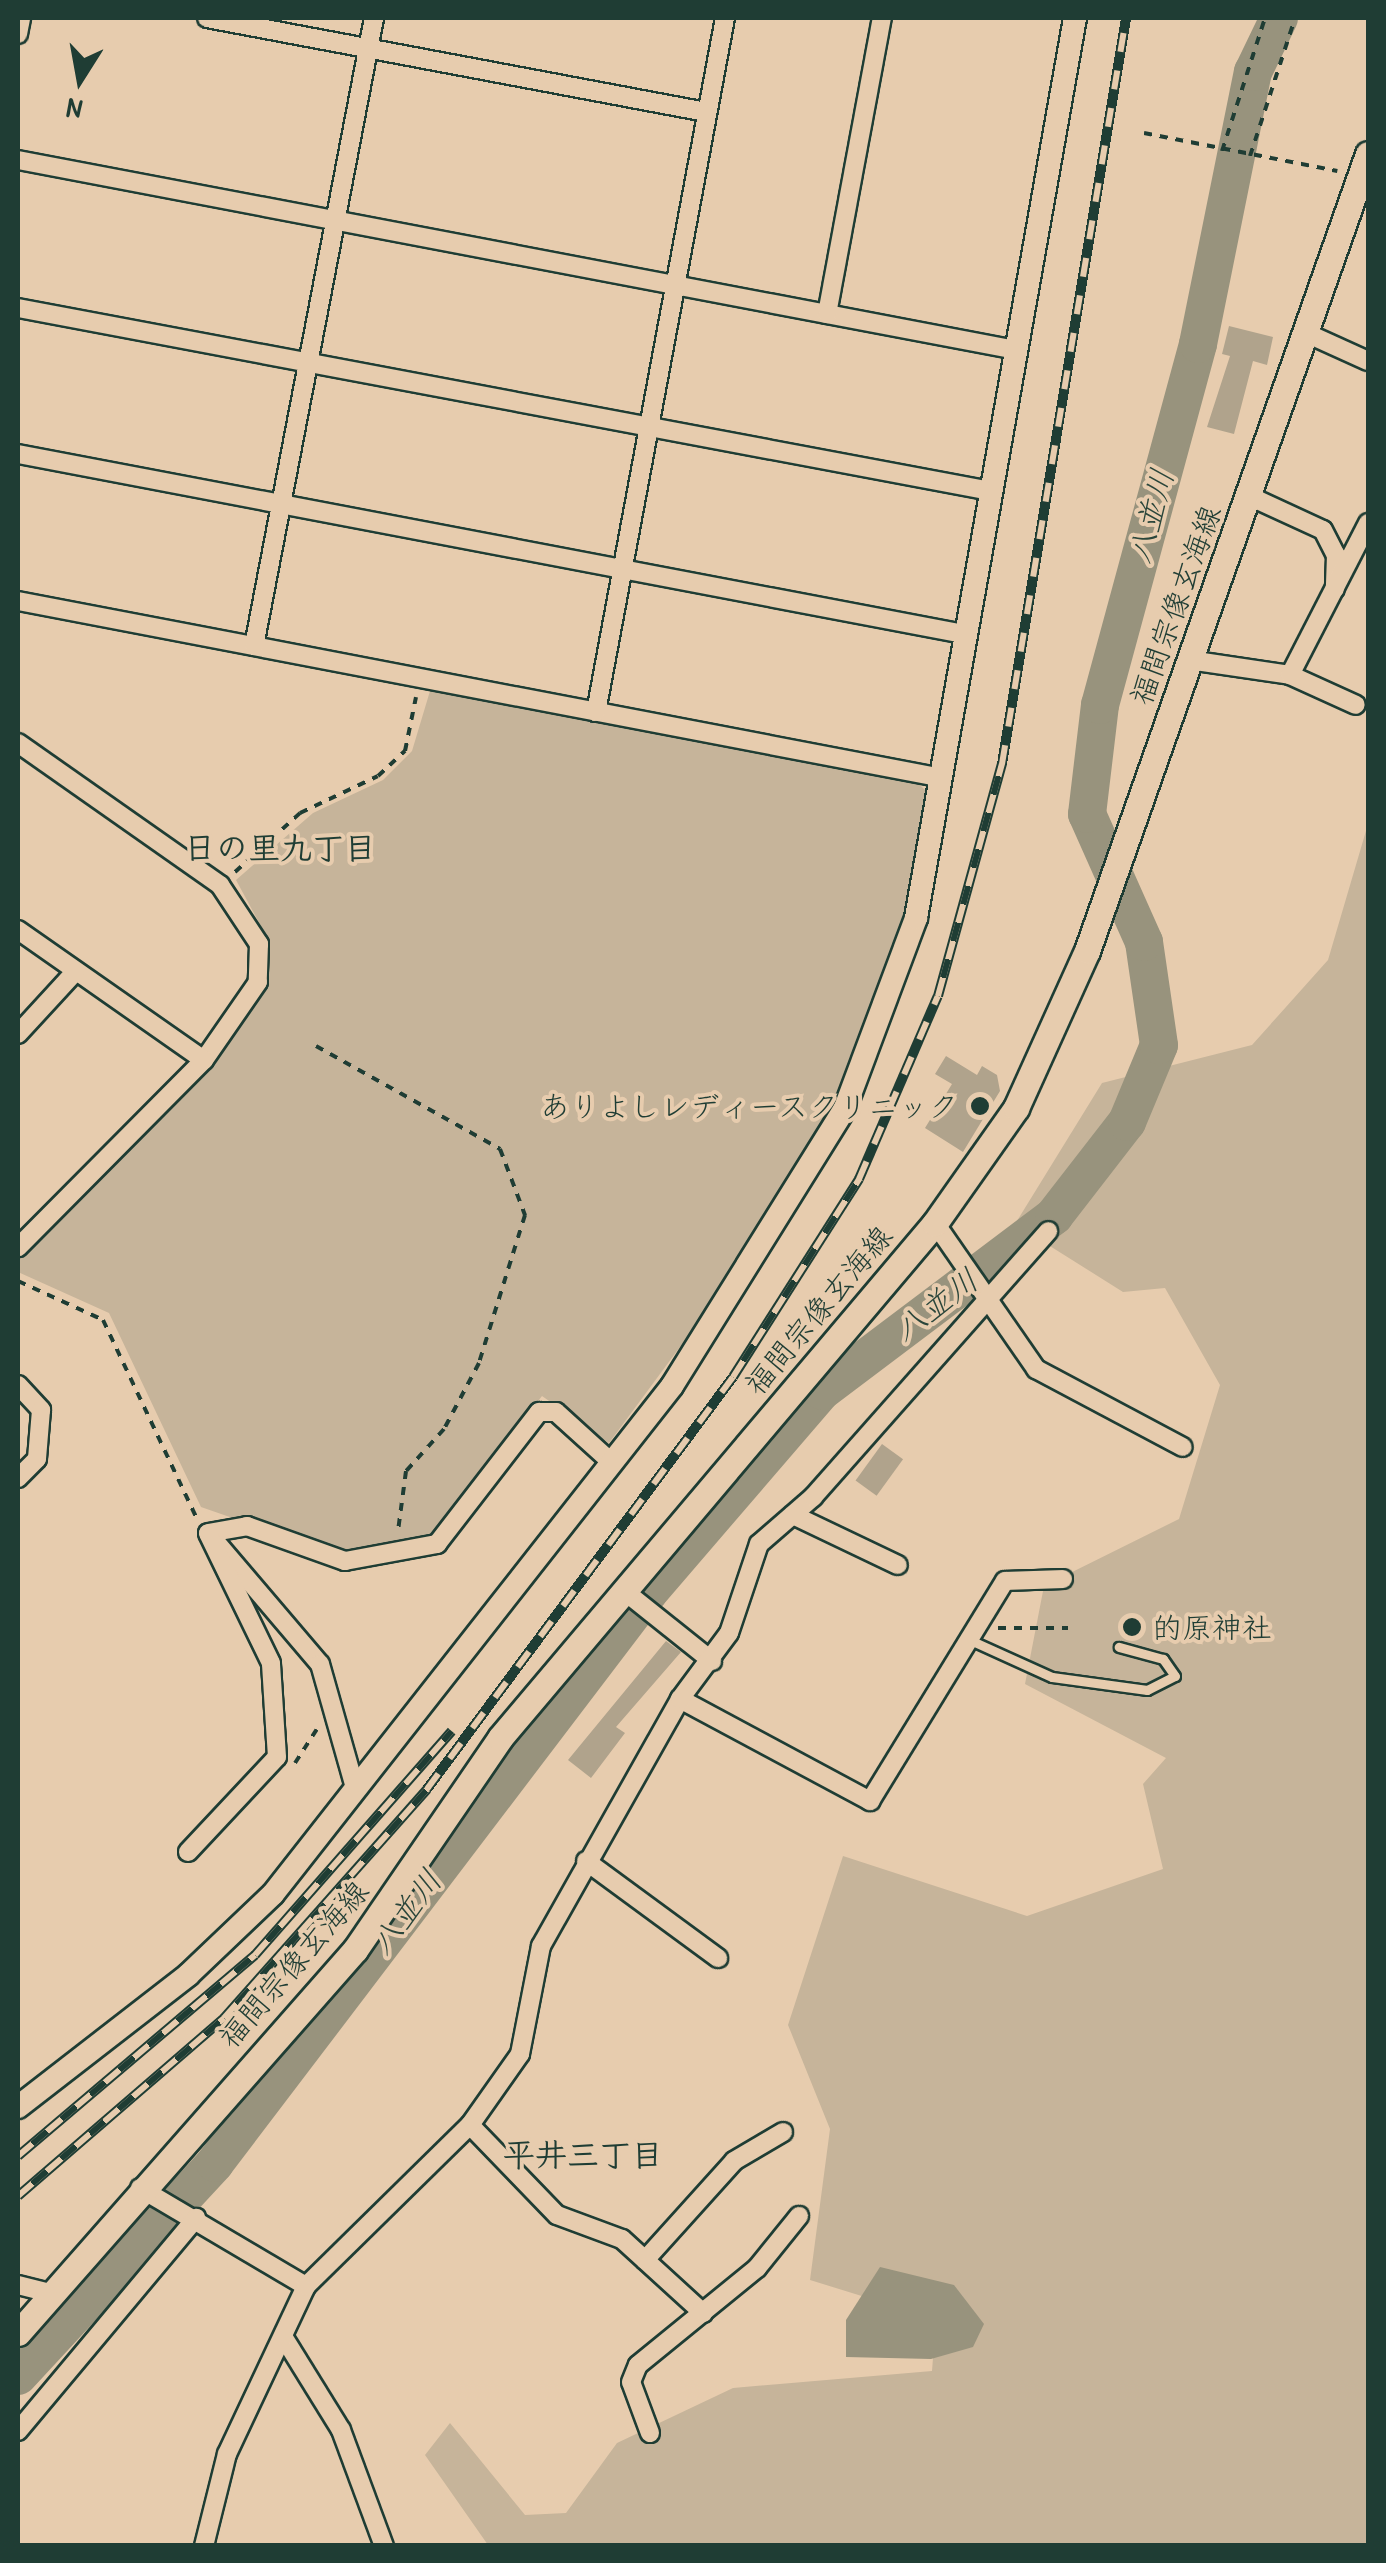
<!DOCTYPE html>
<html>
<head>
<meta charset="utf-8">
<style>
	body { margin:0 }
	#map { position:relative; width:1386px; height:2563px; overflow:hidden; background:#e7ccae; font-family:"Patrick Hand","Klee One",sans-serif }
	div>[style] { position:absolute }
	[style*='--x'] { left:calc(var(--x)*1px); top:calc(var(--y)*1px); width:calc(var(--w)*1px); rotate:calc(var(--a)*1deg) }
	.green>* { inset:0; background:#c6b49a }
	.water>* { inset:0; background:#98937d }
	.river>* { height:38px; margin:-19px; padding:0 19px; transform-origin:19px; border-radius:19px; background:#98937d }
	.building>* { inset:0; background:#b0a38c; transform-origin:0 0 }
	.path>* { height:4px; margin-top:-2px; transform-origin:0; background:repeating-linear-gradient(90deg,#1f3d34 0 8px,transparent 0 16px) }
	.roads { filter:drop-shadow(2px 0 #1f3d34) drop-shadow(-2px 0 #1f3d34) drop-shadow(0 2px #1f3d34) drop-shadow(0 -2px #1f3d34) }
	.lane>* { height:9px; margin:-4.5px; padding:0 4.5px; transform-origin:4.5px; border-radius:4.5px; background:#e7ccae }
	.street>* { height:18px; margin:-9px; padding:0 9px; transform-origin:9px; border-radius:9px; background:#e7ccae }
	.secondary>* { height:22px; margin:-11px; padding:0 11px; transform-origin:11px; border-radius:11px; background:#e7ccae }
	.primary>* { height:25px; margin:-12.5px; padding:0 12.5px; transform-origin:12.5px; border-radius:12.5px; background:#e7ccae }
	.rail>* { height:10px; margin-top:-5px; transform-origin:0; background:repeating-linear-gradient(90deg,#e7ccae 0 19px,#1f3d34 0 38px); box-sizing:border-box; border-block:2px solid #1f3d34 }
	.dots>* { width:28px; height:28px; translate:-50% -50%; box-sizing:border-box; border:5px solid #e7ccae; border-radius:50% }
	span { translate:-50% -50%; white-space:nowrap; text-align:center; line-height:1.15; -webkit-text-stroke:8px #e7ccae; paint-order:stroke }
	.street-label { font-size:30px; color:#1f3d34 }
	.poi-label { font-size:30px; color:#1f3d34 }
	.right { translate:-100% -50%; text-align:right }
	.left { translate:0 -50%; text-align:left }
	.water-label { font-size:32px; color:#2b463b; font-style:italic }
	.neighbourhood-label { font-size:32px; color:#1f3d34; font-weight:700 }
	.frame { position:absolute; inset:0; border:20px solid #1f3d34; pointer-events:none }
	.north { position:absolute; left:30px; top:30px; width:100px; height:100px; -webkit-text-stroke:8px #e7ccae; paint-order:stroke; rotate:191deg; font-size:28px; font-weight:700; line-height:40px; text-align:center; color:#1f3d34 }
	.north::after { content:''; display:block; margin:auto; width:35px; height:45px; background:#1f3d34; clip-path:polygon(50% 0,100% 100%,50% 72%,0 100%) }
</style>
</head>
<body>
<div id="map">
	<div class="green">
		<div style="clip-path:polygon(430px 691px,917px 782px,926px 791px,902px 933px,852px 1069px,736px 1271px,609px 1443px,542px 1396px,432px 1538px,342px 1556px,201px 1507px,109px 1313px,18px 1272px,18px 1260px,214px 1066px,264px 986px,268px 939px,236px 880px,313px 813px,383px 780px,412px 751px)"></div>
		<div style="clip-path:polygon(1368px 824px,1368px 2545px,488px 2545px,425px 2455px,450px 2423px,525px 2515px,566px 2513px,617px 2443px,733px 2388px,932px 2371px,936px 2319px,810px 2280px,830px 2129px,788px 2025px,843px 1856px,1027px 1916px,1163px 1869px,1143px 1784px,1166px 1758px,1025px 1684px,1044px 1586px,1179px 1519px,1220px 1385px,1165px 1288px,1123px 1292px,1015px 1224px,1102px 1083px,1252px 1045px,1328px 960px)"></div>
	</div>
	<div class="water">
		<div style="clip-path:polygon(880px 2267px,954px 2285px,984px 2324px,973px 2347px,931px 2359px,846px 2357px,846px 2320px)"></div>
	</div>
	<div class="river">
		<div style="--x:18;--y:2376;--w:290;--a:-47.2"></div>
		<div style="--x:215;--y:2163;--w:717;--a:-52.76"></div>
		<div style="--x:649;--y:1592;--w:265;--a:-49.3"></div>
		<div style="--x:822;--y:1391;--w:291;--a:-37"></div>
		<div style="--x:1054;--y:1216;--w:119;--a:-52.2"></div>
		<div style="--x:1127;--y:1122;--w:83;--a:-67.4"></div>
		<div style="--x:1159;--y:1045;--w:104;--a:-98.3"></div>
		<div style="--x:1144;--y:942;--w:140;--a:-114"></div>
		<div style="--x:1087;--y:814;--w:110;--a:-83.2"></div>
		<div style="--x:1100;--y:705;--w:374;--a:-74.8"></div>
		<div style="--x:1198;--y:344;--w:278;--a:-78.6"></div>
		<div style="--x:1253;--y:72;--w:60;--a:-64.3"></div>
	</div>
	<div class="building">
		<div style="clip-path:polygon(1229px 326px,1273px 337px,1267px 365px,1253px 361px,1234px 434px,1207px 427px,1230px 356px,1222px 354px)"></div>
		<div style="clip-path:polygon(946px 1056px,977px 1075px,982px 1066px,997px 1075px,1000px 1091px,963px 1152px,925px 1128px,952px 1084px,935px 1074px)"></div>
		<div style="left:882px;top:1444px;width:26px;height:45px;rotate:36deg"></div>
		<div style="clip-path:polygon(666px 1641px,681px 1652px,616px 1727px,625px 1733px,591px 1778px,568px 1760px)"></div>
	</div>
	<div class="path">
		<div style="--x:1144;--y:133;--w:197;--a:11.1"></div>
		<div style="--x:1222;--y:151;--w:140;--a:-72.1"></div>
		<div style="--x:1250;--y:156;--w:145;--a:-71.9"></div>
		<div style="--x:235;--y:872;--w:88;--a:-42.2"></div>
		<div style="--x:300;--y:813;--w:86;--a:-25.4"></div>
		<div style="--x:378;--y:776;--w:37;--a:-43"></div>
		<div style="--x:405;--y:751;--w:55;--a:-78.5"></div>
		<div style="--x:316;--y:1046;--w:211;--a:29.2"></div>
		<div style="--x:500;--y:1149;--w:71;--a:69.3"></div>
		<div style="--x:525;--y:1215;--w:155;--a:107.3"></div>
		<div style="--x:479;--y:1363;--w:75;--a:117.9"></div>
		<div style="--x:444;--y:1429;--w:57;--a:132.1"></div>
		<div style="--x:406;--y:1471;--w:61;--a:97.6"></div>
		<div style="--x:18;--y:1281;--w:94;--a:24.6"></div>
		<div style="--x:103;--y:1320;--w:218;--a:64.7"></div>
		<div style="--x:998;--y:1628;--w:70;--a:0"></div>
		<div style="--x:295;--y:1763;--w:40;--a:-57.1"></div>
	</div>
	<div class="roads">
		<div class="lane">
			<div style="--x:970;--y:1640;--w:90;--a:24.3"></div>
			<div style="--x:1052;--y:1677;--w:96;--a:7.8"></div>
			<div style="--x:1147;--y:1690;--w:31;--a:-27"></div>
			<div style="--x:1175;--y:1676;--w:21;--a:-125"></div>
			<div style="--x:1163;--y:1659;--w:46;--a:-164.7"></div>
		</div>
		<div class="street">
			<div style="--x:207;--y:18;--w:508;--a:10.67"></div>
			<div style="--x:18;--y:34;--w:16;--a:-79"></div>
			<div style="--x:18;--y:160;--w:1016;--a:10.78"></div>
			<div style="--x:18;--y:308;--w:989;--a:10.66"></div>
			<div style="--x:827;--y:314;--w:301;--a:-79.5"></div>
			<div style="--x:1306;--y:333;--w:68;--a:24.3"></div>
			<div style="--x:18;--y:454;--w:962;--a:10.78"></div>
			<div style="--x:1249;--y:496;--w:81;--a:24.7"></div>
			<div style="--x:1323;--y:530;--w:28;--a:63"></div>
			<div style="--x:1336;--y:555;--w:34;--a:92"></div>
			<div style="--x:18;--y:601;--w:936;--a:10.84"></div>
			<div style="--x:254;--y:646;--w:639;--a:-79.18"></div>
			<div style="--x:1189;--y:660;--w:102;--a:8.4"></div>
			<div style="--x:1290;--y:675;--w:72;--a:24.4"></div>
			<div style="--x:1290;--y:675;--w:171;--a:-62.8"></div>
			<div style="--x:596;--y:712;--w:706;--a:-79.47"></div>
			<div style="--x:18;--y:743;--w:247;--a:35.1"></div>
			<div style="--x:220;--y:885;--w:71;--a:56.5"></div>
			<div style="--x:259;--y:944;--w:38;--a:92"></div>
			<div style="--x:258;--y:982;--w:95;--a:124.7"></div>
			<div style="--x:204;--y:1060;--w:264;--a:134.8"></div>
			<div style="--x:18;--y:930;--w:227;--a:35"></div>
			<div style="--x:18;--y:1034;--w:84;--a:-47.4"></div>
			<div style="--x:935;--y:1223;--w:178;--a:55.3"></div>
			<div style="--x:1036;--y:1369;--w:166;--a:28"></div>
			<div style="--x:18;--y:1385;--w:34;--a:47"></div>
			<div style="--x:41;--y:1410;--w:49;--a:94.7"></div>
			<div style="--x:37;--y:1459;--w:27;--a:135"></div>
			<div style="--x:793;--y:1515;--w:116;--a:25.5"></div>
			<div style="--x:208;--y:1533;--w:40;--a:-10"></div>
			<div style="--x:247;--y:1526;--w:104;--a:19.7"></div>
			<div style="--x:345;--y:1561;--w:94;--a:-10.5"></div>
			<div style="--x:437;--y:1544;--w:167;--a:-52.3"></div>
			<div style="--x:539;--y:1412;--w:17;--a:0"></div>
			<div style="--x:556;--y:1412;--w:72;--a:42.2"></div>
			<div style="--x:216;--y:1542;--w:160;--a:49.6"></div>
			<div style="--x:320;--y:1664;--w:129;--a:74.2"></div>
			<div style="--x:623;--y:1590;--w:114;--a:38.6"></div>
			<div style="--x:680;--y:1699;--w:216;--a:28.2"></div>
			<div style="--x:870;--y:1801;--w:258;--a:-58.5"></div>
			<div style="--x:1005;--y:1581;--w:58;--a:-2"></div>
			<div style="--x:188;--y:1852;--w:130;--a:-46.9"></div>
			<div style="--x:277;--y:1757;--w:94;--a:-93.7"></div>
			<div style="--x:271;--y:1663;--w:144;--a:-115.9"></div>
			<div style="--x:586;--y:1861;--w:164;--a:36.3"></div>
			<div style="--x:470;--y:2125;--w:125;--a:46"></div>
			<div style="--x:557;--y:2215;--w:69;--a:20.3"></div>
			<div style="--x:622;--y:2239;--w:110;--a:42.4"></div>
			<div style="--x:140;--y:2188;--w:193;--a:30.6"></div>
			<div style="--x:645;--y:2260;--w:133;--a:-48"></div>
			<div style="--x:734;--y:2161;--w:57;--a:-30.6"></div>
			<div style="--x:18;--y:2285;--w:36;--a:14"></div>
			<div style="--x:284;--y:2338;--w:108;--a:58.2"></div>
			<div style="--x:341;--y:2430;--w:124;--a:69.7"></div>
			<div style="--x:18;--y:2431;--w:278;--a:-50.1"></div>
			<div style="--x:650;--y:2433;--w:54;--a:-110.4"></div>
			<div style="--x:631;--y:2382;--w:18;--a:-68"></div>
			<div style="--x:638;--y:2365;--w:154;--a:-39.2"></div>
			<div style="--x:757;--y:2268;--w:67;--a:-51.1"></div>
			<div style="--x:204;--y:2546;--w:95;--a:-76"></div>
			<div style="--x:227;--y:2454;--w:186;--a:-64.8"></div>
			<div style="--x:306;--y:2286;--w:230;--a:-44.5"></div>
			<div style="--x:470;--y:2125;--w:87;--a:-54.8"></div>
			<div style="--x:520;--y:2054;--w:110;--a:-79"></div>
			<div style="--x:541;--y:1946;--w:283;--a:-60.6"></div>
			<div style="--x:680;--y:1699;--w:82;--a:-53.4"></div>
			<div style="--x:729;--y:1633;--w:94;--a:-71.4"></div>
			<div style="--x:759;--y:1544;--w:72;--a:-41"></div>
			<div style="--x:813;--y:1497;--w:355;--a:-48.5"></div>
		</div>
		<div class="secondary">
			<div style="--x:18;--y:2107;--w:215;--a:-37.8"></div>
			<div style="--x:188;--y:1975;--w:117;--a:-43.6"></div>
			<div style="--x:273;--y:1894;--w:646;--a:-51.85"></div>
			<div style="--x:672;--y:1386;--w:327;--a:-58.1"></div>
			<div style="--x:845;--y:1108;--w:203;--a:-69.5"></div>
			<div style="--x:916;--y:918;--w:914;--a:-79.98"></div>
		</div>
		<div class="primary">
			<div style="--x:18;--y:2333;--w:510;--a:-48.66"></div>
			<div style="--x:355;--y:1950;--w:257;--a:-55.6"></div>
			<div style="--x:500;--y:1738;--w:674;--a:-49.81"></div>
			<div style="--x:935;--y:1223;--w:141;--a:-54.8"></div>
			<div style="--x:1016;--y:1108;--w:172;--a:-65.7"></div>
			<div style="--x:1087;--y:951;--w:845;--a:-70.58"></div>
		</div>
	</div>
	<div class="rail">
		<div style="--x:18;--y:2156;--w:311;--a:-40.3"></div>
		<div style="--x:255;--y:1955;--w:298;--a:-48.7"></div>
		<div style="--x:18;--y:2196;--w:272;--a:-40.8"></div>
		<div style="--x:224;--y:2018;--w:306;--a:-48.4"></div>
		<div style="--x:427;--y:1789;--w:513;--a:-53.4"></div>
		<div style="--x:733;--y:1377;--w:235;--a:-57.5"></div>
		<div style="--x:859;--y:1179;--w:199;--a:-66.7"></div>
		<div style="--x:938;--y:996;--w:241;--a:-74.6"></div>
		<div style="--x:1002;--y:764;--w:756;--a:-80.56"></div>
	</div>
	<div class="dots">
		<div style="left:980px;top:1106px;background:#1f3d34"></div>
		<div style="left:1132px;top:1627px;background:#1f3d34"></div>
	</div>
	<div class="street-label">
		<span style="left:1175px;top:605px;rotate:-70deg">福間宗像玄海線</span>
		<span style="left:818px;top:1310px;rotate:-50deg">福間宗像玄海線</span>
		<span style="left:293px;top:1964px;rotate:-49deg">福間宗像玄海線</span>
	</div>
	<div class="poi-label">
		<span class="right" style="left:958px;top:1106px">ありよしレディースクリニック</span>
		<span class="left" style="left:1152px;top:1627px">的原神社</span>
	</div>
	<div class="water-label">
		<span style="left:1151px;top:516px;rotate:-75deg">八並川</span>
		<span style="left:936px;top:1305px;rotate:-37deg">八並川</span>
		<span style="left:406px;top:1912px;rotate:-53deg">八並川</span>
	</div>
	<div class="neighbourhood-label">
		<span style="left:280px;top:848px">日の里九丁目</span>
		<span style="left:583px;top:2155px">平井三丁目</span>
	</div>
	<div class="frame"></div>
	<div class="north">N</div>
</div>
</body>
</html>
